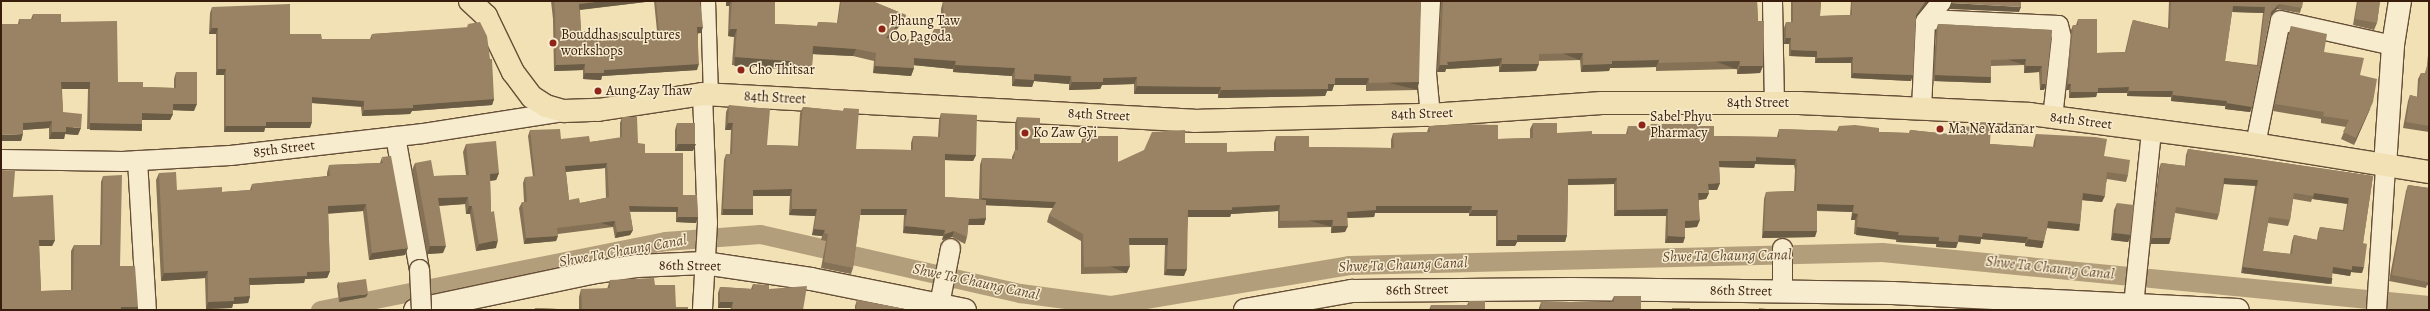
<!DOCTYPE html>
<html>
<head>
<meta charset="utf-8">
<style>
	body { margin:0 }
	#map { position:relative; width:2430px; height:311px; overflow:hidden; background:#f2e1b4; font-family:Alegreya,serif }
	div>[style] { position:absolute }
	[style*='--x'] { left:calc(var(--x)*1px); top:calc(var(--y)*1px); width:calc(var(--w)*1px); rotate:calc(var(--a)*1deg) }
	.canal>* { height:19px; margin:-9.5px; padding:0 9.5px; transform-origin:9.5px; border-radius:9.5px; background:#b39e7b }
	.roads { filter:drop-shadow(1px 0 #664e37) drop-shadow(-1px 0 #664e37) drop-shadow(0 1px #664e37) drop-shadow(0 -1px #664e37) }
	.pedestrian>* { height:14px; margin:-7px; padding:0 7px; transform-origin:7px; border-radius:7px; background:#f7ecce }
	.minor>* { height:19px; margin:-9.5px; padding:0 9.5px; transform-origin:9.5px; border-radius:9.5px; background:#f7ecce }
	.tertiary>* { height:22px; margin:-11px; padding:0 11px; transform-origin:11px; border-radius:11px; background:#f7ecce }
	.secondary>* { height:22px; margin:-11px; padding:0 11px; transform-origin:11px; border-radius:11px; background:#f7ecce }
	.primary>* { height:22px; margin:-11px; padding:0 11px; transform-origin:11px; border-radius:11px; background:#f2e1b4 }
	.bridges { filter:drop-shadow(1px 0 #664e37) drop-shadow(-1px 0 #664e37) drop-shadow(0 1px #664e37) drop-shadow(0 -1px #664e37) }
	.minor-bridge>* { height:19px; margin:-9.5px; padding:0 9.5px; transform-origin:9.5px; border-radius:9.5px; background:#f7ecce }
	.wall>* { inset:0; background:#847156 }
	.shaded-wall>* { inset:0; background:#6b5c46; transform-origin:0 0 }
	.building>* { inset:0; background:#998364; transform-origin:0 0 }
	.dots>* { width:11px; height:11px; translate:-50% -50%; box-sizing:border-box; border:2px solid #f7ecce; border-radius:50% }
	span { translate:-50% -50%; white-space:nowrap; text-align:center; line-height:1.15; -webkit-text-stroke:3px #f7ecce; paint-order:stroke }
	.poi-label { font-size:14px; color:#381d0d }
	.left { translate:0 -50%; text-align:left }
	.street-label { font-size:14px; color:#381d0d }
	.water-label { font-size:15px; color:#634a34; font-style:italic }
	.frame { position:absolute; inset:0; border:2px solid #381d0d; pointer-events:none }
</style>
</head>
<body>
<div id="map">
	<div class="canal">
		<div style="--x:320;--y:310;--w:352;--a:-11.3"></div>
		<div style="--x:665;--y:241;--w:95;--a:-4.2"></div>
		<div style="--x:760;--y:234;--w:267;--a:12.8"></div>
		<div style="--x:1020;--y:293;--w:91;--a:7.6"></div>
		<div style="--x:1110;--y:305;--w:242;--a:-9.5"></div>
		<div style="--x:1349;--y:265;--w:533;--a:-1.4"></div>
		<div style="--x:1882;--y:252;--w:550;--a:5.53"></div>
	</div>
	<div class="roads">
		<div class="pedestrian">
			<div style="--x:708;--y:1;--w:93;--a:88.2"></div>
		</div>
		<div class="minor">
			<div style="--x:1430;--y:1;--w:72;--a:93.2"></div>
			<div style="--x:1426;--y:73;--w:42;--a:84.6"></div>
			<div style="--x:1772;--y:1;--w:101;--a:88.9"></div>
			<div style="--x:1927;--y:19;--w:131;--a:2.6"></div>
			<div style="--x:2058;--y:25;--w:12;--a:76"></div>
			<div style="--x:2061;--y:37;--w:81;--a:96.4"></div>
			<div style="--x:702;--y:94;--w:128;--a:87.8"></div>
			<div style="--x:707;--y:222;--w:88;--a:93.3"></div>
			<div style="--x:1921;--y:109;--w:88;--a:-87.4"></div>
			<div style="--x:1925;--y:21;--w:26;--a:-51"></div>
			<div style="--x:395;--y:136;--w:135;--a:79.8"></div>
			<div style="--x:2255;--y:144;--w:126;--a:-78.6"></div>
			<div style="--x:2280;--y:20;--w:116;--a:12.5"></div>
			<div style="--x:1;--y:159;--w:121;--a:0.9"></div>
			<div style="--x:122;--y:161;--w:108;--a:-3.2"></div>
			<div style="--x:230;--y:155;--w:194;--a:-6.5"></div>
			<div style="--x:423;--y:133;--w:143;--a:-8.9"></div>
			<div style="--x:137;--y:160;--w:150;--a:86.6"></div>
			<div style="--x:1782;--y:248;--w:44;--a:90"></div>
			<div style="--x:939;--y:304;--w:57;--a:-78.9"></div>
			<div style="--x:2133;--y:305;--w:176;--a:-84.1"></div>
			<div style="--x:2376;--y:310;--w:144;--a:-86.4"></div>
		</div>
		<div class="tertiary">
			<div style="--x:2385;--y:166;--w:121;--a:-86.2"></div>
			<div style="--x:2393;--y:45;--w:45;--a:-81"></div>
		</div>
		<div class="secondary">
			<div style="--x:415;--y:310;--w:180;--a:-11.9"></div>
			<div style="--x:591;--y:273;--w:47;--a:-8.7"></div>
			<div style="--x:637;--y:266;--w:67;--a:-2.6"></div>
			<div style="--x:704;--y:263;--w:108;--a:8.5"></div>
			<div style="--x:811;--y:279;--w:157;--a:11.4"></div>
			<div style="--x:1245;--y:310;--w:109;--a:-10.1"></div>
			<div style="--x:1352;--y:291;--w:219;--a:-0.5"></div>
			<div style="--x:1571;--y:289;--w:321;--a:0.7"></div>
			<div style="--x:1892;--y:293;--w:346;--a:2.8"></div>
		</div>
		<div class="primary">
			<div style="--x:470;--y:1;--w:22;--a:43"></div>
			<div style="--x:486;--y:16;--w:62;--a:64.3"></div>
			<div style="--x:513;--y:72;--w:31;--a:53"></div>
			<div style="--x:532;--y:97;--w:17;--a:33"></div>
			<div style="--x:546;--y:106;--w:19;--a:16"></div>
			<div style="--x:564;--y:111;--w:34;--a:-2"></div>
			<div style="--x:598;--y:110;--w:105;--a:-8.7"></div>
			<div style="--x:702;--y:94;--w:493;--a:3.1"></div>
			<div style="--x:1194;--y:121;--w:236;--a:-1.5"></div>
			<div style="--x:1430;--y:115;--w:172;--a:-4"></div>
			<div style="--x:1602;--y:103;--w:197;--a:0"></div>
			<div style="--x:1799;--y:103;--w:231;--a:2.7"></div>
			<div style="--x:2030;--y:114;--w:214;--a:7.5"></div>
			<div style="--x:2242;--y:142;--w:189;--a:9.1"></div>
		</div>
	</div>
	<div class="bridges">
		<div class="minor-bridge">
			<div style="--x:419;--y:269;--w:41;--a:87.2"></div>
		</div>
	</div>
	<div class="wall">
		<div style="clip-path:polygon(evenodd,551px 1px,700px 1px,701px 33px,698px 33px,697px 70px,602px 76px,601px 80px,583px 79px,583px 70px,554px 71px,553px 19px,551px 1px,654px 1px,657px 31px,605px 34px,581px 31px,580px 10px,654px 1px)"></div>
		<div style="clip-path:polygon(726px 1px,775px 1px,775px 24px,817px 26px,818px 22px,837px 23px,840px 1px,872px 1px,906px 15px,903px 22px,889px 38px,931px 41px,931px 36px,934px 29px,941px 29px,941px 9px,943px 1px,1419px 82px,1417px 90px,1366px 91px,1366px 85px,1334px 85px,1332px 91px,1327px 91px,1325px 96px,1218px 98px,1218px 94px,1134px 94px,1134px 84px,1102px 85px,1100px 89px,1069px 90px,1069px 84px,1034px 81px,1032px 87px,1012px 86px,1012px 76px,953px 72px,953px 69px,914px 65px,914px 68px,911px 76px,873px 73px,874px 61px,853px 56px,813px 54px,812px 66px,809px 74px,788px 72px,788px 69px,732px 65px,734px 37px,728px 36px,729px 6px,726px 6px)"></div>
		<div style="clip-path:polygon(1441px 1px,1757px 1px,1758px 21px,1763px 66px,1760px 73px,1737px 74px,1737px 69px,1656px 71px,1656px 67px,1610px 68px,1609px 71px,1581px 72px,1580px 60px,1539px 61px,1536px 71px,1499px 72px,1499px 66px,1446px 69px,1445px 72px,1437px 72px)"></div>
		<div style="clip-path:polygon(1791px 1px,1821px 1px,1820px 16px,1850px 15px,1851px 1px,1928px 1px,1916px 17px,1911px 81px,1851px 78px,1851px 63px,1815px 63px,1815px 57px,1789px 56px,1789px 44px,1784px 44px,1784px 28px,1786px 22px,1791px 22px)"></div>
		<div style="clip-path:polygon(evenodd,2169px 1px,2303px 1px,2300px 13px,2277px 9px,2270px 16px,2252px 107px,2250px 112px,2225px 109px,2225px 106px,2171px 101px,2171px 97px,2127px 96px,2127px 93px,2097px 93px,2096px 97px,2069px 98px,2069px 90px,2066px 90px,2071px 30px,2073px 25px,2076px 25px,2078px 19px,2097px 53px,2125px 52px,2131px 26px,2133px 20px,2168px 28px,2169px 1px,2232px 12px,2263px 13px,2257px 65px,2225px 61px,2232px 12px)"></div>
		<div style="clip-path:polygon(2357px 1px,2380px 1px,2377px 23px,2374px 30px,2353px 25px)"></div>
		<div style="clip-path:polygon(212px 7px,290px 34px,322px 39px,370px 39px,372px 34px,467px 28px,468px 24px,494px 99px,492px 105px,412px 111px,410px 114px,362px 116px,361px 107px,312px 103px,310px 128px,265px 128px,264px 132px,224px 132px,224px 75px,216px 75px,216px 34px,209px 34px,210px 13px)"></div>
		<div style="clip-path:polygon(33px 14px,61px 22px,118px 82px,143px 87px,174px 88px,174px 79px,176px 72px,194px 111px,173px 110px,173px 114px,170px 120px,142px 120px,142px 124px,140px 130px,87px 129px,88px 89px,62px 89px,63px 112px,78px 135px,65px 134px,64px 139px,49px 139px,49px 128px,23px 130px,21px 141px,18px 24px,19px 19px,31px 19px)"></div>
		<div style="clip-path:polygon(1938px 24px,2052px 30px,2046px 84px,2044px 90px,2040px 90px,2039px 72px,2024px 73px,2024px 65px,1991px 66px,1989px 83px,1933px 81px,1936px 30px)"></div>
		<div style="clip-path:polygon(2291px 26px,2324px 52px,2360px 75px,2370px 109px,2354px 145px,2341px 139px,2346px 127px,2321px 123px,2321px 119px,2273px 111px,2289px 33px)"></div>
		<div style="clip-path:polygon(2429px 42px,2429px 132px,2403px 128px,2408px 101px,2410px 95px,2417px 97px,2418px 79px,2421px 73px,2425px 73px,2427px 67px)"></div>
		<div style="clip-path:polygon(729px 105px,767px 145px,798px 146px,800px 113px,803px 107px,843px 111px,844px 108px,856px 149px,911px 150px,911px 143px,913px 136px,938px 137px,939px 120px,941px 113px,976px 155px,973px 161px,945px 160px,945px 197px,979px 199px,980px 165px,982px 158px,1012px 159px,1012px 157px,1015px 150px,1015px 124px,1017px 117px,1040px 143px,1081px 143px,1083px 136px,1118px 162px,1185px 143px,1227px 152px,1274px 151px,1274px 143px,1276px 136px,1309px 147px,1391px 148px,1391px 140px,1393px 133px,1427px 132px,1429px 126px,1498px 139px,1530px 138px,1530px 129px,1533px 123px,1557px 133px,1592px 134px,1626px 134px,1628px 126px,1650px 126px,1651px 124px,1697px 126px,1714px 136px,1777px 137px,1779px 129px,1837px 131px,1839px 126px,1879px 132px,1909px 133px,1910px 130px,1947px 134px,1950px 126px,1973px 127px,1975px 122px,1990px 144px,2033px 147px,2034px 141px,2036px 134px,2104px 156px,2128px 175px,2126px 182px,2107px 179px,2102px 202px,2082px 200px,2080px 224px,2078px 231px,2047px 228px,2042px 248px,2025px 246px,2025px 243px,1981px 239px,1980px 244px,1958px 242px,1956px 248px,1936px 247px,1936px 244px,1896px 242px,1896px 239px,1854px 234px,1855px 220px,1851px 220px,1852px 212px,1817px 211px,1815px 237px,1762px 238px,1764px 199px,1766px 192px,1794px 191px,1795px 170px,1794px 165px,1755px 164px,1754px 168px,1719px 167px,1720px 183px,1717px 190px,1708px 190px,1709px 193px,1706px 199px,1699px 200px,1697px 227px,1685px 228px,1685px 237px,1683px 243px,1665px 243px,1666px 216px,1614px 216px,1614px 184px,1568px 185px,1567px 235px,1565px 242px,1517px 242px,1515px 246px,1496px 246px,1496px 216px,1469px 216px,1469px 213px,1375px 213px,1374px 217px,1347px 218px,1345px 232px,1331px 233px,1331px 227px,1278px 228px,1278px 211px,1231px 214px,1230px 217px,1188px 217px,1184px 276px,1164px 275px,1165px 245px,1129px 245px,1127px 273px,1081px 274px,1081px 241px,1047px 222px,1049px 215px,1053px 208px,986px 205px,986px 218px,984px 225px,968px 225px,967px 237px,965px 244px,952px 237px,942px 240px,943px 236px,903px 233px,904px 215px,860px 215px,853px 268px,851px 274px,821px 268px,826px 241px,821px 240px,822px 236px,812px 235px,815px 216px,789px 215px,790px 196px,753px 196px,751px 215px,721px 215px,724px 160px,726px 154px,730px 154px,731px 130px,725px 130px,726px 112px)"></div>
		<div style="clip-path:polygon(evenodd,622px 117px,638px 143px,645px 153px,683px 195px,696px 223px,676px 222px,676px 212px,630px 212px,633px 230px,630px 235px,615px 238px,613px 227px,558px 234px,556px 241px,524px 244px,519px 208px,522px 202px,524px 202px,523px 183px,525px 177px,533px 177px,528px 136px,530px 130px,561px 139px,590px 142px,620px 138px,620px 123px,622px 117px,605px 168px,606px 198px,580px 203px,569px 200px,566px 172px,605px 168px)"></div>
		<div style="clip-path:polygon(677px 123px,693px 151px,675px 151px,675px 130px)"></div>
		<div style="clip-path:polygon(466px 144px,499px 173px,496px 180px,490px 181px,491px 212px,496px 248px,476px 251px,470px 214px,466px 214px,465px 204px,439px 206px,443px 253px,427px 254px,412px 170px,415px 163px,434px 176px,466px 175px,463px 152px)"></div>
		<div style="clip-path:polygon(evenodd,2188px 149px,2373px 176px,2363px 243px,2362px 273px,2351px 272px,2350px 276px,2332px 273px,2329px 284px,2241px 273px,2255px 186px,2224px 184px,2219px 214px,2217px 220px,2175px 213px,2169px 244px,2150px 244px,2159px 169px,2161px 163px,2185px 166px,2186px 155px,2188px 149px,2293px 199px,2311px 202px,2312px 199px,2347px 204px,2343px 230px,2320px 227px,2318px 233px,2317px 240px,2294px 235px,2292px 241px,2290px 254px,2263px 251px,2268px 223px,2288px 226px,2290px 220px,2293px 199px)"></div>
		<div style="clip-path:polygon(382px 157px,405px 255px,369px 260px,363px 211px,328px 213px,330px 271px,327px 278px,305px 279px,304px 283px,250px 285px,250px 296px,248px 303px,233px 304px,232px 308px,206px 309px,205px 278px,161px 281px,156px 180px,159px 173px,177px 190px,222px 192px,250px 190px,252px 184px,327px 176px,327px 173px,329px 165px,380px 163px)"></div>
		<div style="clip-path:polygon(103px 176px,120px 266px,137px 310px,1px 310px,13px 197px,55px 240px,52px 246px,39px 246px,41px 291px,71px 290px,71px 251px,74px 245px,100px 245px,101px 182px)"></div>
		<div style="clip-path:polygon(2408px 185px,2429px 188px,2429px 286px,2427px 285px,2426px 288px,2389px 281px,2406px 191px)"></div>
		<div style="clip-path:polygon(2117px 203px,2131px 235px,2128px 242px,2111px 240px,2114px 210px)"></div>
		<div style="clip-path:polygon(610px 280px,655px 285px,676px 307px,688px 310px,534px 310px,535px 308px,579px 310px,579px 297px,581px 289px,607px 289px)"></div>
		<div style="clip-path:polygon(338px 282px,366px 297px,339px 302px,337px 286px)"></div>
		<div style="clip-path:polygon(753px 284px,769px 289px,803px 310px,730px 310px,731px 308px,718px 308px,718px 293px,720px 287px,751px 289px)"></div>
		<div style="clip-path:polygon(1614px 296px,1641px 310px,1539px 310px,1539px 308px,1541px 302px,1611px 302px)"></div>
		<div style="clip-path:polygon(857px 300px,910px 310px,855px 310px,855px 306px)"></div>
		<div style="clip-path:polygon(1469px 301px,1485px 310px,1429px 310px,1431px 305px,1467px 305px)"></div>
	</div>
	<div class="shaded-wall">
		<div style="clip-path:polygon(604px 1px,654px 1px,577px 10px,579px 4px)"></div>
		<div style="clip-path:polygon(727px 1px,731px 1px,729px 6px,726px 6px)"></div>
		<div style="clip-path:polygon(1926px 1px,1928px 1px,1914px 20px,1916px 15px)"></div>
		<div style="clip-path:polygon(1951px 3px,2021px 7px,2019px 12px,1949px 9px)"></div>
		<div style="clip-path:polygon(2279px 4px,2277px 9px,2269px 17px,2271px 12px)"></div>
		<div style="left:2233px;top:6px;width:32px;height:6px;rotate:2deg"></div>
		<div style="clip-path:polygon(906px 15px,903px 22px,883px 45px,886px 38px)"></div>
		<div style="clip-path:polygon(697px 27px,703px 27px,701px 33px,695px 34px)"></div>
		<div style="clip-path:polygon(212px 28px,218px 28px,216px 34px,209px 34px)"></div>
		<div style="clip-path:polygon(730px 29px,737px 29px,734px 37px,728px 36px)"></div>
		<div style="clip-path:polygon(1786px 38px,1791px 38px,1789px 44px,1784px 44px)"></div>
		<div style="clip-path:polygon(813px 46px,856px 49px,853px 56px,810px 54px)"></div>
		<div style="left:1791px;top:50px;width:26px;height:6px;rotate:2deg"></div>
		<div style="left:1583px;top:53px;width:8px;height:44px;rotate:113deg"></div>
		<div style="left:735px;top:57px;width:56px;height:9px;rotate:4deg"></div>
		<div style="clip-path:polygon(1853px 57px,1851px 63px,1815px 63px,1817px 58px)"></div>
		<div style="clip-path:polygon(914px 58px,956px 61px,953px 69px,912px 65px)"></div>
		<div style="clip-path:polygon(1502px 58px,1499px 66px,1446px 69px,1445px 72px,1437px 72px,1440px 65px,1447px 62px)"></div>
		<div style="left:2026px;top:59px;width:6px;height:35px;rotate:108deg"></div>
		<div style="clip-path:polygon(1659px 60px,1656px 67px,1610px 68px,1609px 71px,1581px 72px,1583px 65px,1612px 61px)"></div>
		<div style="left:1740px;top:61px;width:9px;height:81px;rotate:111deg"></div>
		<div style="clip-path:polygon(585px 64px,583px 70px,554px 71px,556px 65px)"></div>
		<div style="clip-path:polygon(699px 64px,697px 70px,602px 76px,601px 80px,583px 79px,585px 73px,604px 70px)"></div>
		<div style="clip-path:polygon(1502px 64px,1539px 64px,1536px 71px,1499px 72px)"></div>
		<div style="clip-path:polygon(790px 65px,812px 66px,809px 74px,788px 72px)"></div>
		<div style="clip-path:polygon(955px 65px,1015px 68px,1012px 76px,953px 72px)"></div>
		<div style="clip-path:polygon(875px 66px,914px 68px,911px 76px,873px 73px)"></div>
		<div style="clip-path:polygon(1740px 66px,1763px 66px,1760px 73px,1737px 74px)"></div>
		<div style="clip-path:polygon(2026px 66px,2042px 66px,2039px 72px,2024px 73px)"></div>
		<div style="clip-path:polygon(218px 69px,226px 69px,224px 75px,216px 75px)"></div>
		<div style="clip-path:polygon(1853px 73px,1913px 75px,1911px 81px,1851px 78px)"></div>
		<div style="clip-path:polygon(1034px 74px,1071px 76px,1069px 84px,1034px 81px,1032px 87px,1012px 86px,1015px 79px)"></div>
		<div style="left:1935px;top:75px;width:56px;height:6px;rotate:2deg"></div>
		<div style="clip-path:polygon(1137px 77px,1134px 84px,1102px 85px,1100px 89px,1069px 90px,1072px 82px,1103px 78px)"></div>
		<div style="clip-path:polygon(1335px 78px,1369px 78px,1366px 85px,1334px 85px,1332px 91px,1327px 91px,1325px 96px,1218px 98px,1221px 90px,1328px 84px)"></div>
		<div style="left:61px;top:82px;width:29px;height:7px"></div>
		<div style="left:1419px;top:82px;width:8px;height:50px;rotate:104deg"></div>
		<div style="clip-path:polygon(2042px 84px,2046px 84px,2044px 90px,2040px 90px)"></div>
		<div style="clip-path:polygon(2068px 84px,2071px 84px,2069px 90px,2066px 90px)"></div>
		<div style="clip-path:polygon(1137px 86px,1221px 87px,1218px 94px,1134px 94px)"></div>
		<div style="clip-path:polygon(2129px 87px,2127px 93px,2097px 93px,2096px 97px,2069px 98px,2071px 92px,2098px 88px)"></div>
		<div style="clip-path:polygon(2129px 91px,2173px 91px,2171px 97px,2127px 96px)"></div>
		<div style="clip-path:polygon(2173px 95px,2227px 101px,2225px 106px,2171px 101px)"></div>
		<div style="left:312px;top:97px;width:52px;height:6px;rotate:4deg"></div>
		<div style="clip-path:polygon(494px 99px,492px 105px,412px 111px,410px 114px,362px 116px,364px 110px,413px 105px)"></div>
		<div style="clip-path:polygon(2373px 102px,2370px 109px,2354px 145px,2356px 138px)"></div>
		<div style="clip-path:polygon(2227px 103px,2252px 107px,2250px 112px,2225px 109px)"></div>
		<div style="clip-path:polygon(173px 104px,197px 104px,194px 111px,170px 110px)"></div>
		<div style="clip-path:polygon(142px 113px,173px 114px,170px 120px,140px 120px)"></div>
		<div style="clip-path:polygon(52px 121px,49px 128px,21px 130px,23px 123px)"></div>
		<div style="clip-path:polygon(266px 122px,312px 122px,310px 128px,265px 128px,264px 132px,224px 132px,226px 126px)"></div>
		<div style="left:90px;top:123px;width:52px;height:7px;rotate:1deg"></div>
		<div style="clip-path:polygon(728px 123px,733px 123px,731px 130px,725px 130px)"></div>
		<div style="clip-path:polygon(66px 127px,81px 128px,78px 135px,65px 134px,64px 139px,49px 139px,52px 132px)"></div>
		<div style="clip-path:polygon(23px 134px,21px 141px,1px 141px,1px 135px)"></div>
		<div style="clip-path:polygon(678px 144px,696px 144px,693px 151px,675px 151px)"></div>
		<div style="clip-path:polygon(945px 154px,976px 155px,973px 161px,942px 160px)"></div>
		<div style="clip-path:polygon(1756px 157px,1796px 159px,1794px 165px,1755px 164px,1754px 168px,1716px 167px,1719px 161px)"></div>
		<div style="clip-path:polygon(607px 163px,605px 168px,563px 172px,565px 166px)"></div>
		<div style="clip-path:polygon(499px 173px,496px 180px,487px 181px,490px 174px)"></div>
		<div style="clip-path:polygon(1598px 178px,1617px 178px,1614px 184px,1565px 185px,1568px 179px)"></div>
		<div style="left:2224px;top:178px;width:34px;height:6px;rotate:3deg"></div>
		<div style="clip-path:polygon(1720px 183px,1717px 190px,1706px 190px,1708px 184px)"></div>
		<div style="clip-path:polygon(792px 189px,790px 196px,751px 196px,753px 190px)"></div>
		<div style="clip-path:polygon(1698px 193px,1709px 193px,1706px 199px,1696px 200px)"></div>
		<div style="clip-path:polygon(2083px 193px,2105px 196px,2102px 202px,2081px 200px)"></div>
		<div style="left:2314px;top:193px;width:35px;height:6px;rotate:8deg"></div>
		<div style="clip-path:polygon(468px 197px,465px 204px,435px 206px,438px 198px)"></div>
		<div style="clip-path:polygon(982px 198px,1056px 202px,1054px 208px,979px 205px)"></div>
		<div style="clip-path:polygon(366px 204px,363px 211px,326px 214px,328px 206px)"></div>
		<div style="clip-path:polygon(1817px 204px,1854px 205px,1852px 212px,1815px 210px)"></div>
		<div style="clip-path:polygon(1280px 205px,1278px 211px,1231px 214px,1230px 217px,1186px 217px,1188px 210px)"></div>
		<div style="clip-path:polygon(469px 206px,472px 206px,470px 214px,466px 214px)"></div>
		<div style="left:629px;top:206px;width:49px;height:5px;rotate:1deg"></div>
		<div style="clip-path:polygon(1376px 206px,1472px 206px,1469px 213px,1375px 213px,1374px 217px,1345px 218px,1347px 212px)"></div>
		<div style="left:723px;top:209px;width:30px;height:6px"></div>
		<div style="clip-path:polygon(792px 209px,817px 209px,815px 216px,789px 215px)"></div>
		<div style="left:861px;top:209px;width:46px;height:6px"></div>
		<div style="clip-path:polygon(1668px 209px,1666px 216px,1614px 216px,1617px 210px)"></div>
		<div style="clip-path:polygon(1472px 210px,1498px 210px,1496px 216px,1469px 216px)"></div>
		<div style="clip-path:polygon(1853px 213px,1858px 214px,1855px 220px,1851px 220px)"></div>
		<div style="clip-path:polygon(678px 217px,698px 217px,696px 223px,676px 222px)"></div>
		<div style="clip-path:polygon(986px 218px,984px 225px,966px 225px,969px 219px)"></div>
		<div style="left:1333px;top:220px;width:7px;height:53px;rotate:106deg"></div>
		<div style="clip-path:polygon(1700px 220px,1697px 227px,1683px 228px,1685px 221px)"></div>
		<div style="left:615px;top:221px;width:6px;height:58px;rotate:108deg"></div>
		<div style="left:2048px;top:221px;width:32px;height:7px;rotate:5deg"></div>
		<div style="clip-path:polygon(905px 226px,945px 230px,943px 236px,903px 233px)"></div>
		<div style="clip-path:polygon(1333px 226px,1348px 226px,1345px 232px,1331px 233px)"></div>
		<div style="left:1857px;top:227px;width:42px;height:8px;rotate:7deg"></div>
		<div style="clip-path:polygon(814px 229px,825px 230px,822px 236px,812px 235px)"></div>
		<div style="clip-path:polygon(633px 230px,630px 235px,615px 238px,617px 232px)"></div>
		<div style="clip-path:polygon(954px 231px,952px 237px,942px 240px,945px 234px)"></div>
		<div style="clip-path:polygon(1764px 231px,1817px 231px,1815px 237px,1762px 238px)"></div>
		<div style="clip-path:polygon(1983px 233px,2028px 237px,2025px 243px,1981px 239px,1980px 244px,1956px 241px,1959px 235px)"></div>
		<div style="clip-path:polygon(2113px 233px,2131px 235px,2128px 242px,2111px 240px)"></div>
		<div style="clip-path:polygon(1517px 235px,1567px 235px,1565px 242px,1517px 242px,1515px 246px,1496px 246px,1498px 240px)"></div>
		<div style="left:1898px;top:235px;width:41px;height:7px;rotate:3deg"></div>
		<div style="clip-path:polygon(558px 236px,556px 241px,524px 244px,526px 238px)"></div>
		<div style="clip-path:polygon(1668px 236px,1685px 237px,1683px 243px,1665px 243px)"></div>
		<div style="left:1129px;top:238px;width:39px;height:7px"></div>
		<div style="clip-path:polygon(2152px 238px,2171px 238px,2169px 244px,2150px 244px)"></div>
		<div style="clip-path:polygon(2028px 239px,2044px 241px,2042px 248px,2025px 246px)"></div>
		<div style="clip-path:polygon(39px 240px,55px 240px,52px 246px,37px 246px)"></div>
		<div style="clip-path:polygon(498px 240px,496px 248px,476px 251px,479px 244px)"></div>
		<div style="clip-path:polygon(1939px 241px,1958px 242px,1956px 248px,1936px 247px)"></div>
		<div style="clip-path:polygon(430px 246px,446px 246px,443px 253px,427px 254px)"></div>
		<div style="clip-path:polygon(408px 248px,405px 255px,369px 260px,372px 253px)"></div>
		<div style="left:1130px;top:266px;width:8px;height:46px;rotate:113deg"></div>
		<div style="clip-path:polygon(2352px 266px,2364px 267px,2362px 273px,2351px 272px,2350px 276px,2331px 273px,2333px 267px)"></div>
		<div style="left:2243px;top:267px;width:90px;height:6px;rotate:7deg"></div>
		<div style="clip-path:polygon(1167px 269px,1187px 269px,1184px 276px,1164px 275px)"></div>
		<div style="clip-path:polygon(208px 271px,205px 278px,161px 281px,164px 273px)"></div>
		<div style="clip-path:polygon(330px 271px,327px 278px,305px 279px,304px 283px,246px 285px,249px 278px,307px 272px)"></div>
		<div style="clip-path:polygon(368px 294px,366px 297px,339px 302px,341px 298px)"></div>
		<div style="clip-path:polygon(250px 296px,248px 303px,233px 304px,232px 308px,206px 309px,208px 302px,234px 297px)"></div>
		<div style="clip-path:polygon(720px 302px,733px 302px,731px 308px,718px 308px)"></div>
		<div style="left:121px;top:307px;width:17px;height:3px"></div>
	</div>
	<div class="building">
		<div style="clip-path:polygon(554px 1px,604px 1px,579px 4px,581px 31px,605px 34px,659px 31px,656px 1px,700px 1px,703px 27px,697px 27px,699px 64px,604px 70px,604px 73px,585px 73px,585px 64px,556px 65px,555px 12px)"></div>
		<div style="clip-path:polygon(732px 1px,775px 1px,775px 24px,818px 26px,818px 22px,838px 23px,841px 1px,872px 1px,906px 15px,886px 38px,933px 42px,934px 29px,944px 30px,943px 1px,1421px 1px,1419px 82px,1369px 83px,1369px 78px,1335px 78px,1335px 84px,1328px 84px,1328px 89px,1221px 90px,1221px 87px,1137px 86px,1137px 77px,1103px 78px,1103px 82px,1072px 82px,1071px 76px,1034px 74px,1034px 80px,1015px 79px,1015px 68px,955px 65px,956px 61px,914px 58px,914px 68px,875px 66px,876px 53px,856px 49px,813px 46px,812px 66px,790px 65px,791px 61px,735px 57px,737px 29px,730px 29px)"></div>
		<div style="clip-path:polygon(1443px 1px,1757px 1px,1758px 21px,1764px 21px,1763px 66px,1740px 66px,1740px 61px,1659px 63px,1659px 60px,1612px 61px,1612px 64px,1583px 65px,1583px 53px,1539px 54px,1539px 64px,1502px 64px,1502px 58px,1447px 62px,1448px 65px,1440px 65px)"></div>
		<div style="clip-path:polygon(1793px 1px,1821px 1px,1820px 16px,1852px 15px,1852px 1px,1926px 1px,1916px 15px,1913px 75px,1853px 73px,1853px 57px,1817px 58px,1817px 51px,1791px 50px,1791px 38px,1786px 38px,1786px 22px,1793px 22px)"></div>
		<div style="clip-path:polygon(1952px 1px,2021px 1px,2021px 7px,1951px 3px)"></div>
		<div style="clip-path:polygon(evenodd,2171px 1px,2303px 1px,2302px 8px,2279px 4px,2271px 12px,2252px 107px,2227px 103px,2227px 101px,2173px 95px,2173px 91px,2129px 91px,2129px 87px,2098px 88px,2098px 92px,2071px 92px,2071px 84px,2068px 84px,2073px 25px,2078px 25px,2078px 19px,2097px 19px,2097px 53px,2126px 52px,2133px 20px,2170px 29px,2171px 1px,2233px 6px,2265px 7px,2258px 66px,2225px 61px,2233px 6px)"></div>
		<div style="clip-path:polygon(2358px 1px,2380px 1px,2377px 23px,2355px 19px)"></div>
		<div style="clip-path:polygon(290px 4px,290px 34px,321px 34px,322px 39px,372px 39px,372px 34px,469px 27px,468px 24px,480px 22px,487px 36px,490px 59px,492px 59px,494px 99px,413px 105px,413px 108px,364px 110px,364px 101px,312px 97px,312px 122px,266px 122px,266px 126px,226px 126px,226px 69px,218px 69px,218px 28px,212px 28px,212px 7px)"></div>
		<div style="clip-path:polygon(33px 14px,61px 14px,61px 22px,117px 21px,118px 82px,143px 82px,143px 87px,176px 88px,176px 72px,197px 72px,197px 104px,173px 104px,173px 114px,142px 113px,142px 124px,90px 123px,90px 82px,61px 82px,63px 112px,82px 114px,81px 128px,66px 127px,66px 132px,52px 132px,52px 121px,23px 123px,23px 134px,1px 135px,1px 24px,20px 24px,19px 19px,33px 19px)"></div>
		<div style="clip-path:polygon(1938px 24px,2052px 30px,2046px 84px,2042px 84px,2042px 66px,2026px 66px,2026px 59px,1991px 60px,1991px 77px,1935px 75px)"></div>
		<div style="clip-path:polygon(2291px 26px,2327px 34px,2324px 52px,2364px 58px,2360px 75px,2377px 79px,2373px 102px,2356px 138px,2343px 132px,2349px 120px,2323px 116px,2324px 112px,2275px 104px)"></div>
		<div style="clip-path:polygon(2429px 58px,2429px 126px,2406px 122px,2410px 95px,2418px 97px,2421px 73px,2425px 73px)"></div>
		<div style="clip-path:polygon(729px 105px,770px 109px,767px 145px,799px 146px,803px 107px,844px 111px,844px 108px,859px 109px,856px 149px,913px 150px,913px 136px,940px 137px,941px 113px,977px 115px,976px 155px,945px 154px,945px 197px,986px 200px,986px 218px,969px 219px,967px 237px,954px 231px,945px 234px,945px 230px,905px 226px,907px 209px,861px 209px,853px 268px,824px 262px,828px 234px,824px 233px,825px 230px,814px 229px,817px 209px,792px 209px,792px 189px,753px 190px,753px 209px,723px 209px,726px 154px,732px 154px,733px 123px,728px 123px)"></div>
		<div style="clip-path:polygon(evenodd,622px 117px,637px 117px,638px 143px,645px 144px,645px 153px,683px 153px,683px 195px,697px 195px,698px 217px,678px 217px,678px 207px,629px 206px,633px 230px,617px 232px,615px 221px,557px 228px,558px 236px,526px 238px,522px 202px,527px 202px,525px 177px,535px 176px,530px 130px,560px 129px,561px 139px,589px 136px,590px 142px,622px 137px,622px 117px,607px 163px,609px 197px,580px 203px,579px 198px,569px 200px,565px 166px,607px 163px)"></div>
		<div style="clip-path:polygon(1017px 117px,1040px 118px,1040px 143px,1083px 143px,1083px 136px,1118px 136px,1118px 162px,1144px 150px,1152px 132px,1185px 130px,1185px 143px,1227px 143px,1227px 152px,1276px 151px,1276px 136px,1309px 136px,1309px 147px,1394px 148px,1393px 133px,1430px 132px,1429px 126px,1465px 124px,1498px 125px,1498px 139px,1533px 138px,1533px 123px,1557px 123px,1557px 133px,1592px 131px,1592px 134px,1628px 134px,1628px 126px,1651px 126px,1651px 124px,1697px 124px,1697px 126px,1714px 126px,1714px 136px,1779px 137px,1779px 129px,1839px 131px,1839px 126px,1855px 125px,1879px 128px,1879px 132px,1910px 133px,1910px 130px,1949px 134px,1950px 126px,1975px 127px,1975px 122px,1991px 123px,1990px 144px,2035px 147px,2036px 134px,2095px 137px,2107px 139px,2104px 156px,2130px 160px,2128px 175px,2107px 172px,2105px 196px,2083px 193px,2080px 224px,2048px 221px,2044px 241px,2028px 239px,2028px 237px,1983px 233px,1982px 237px,1959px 235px,1958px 242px,1939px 241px,1939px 237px,1898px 235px,1899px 232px,1857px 227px,1858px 214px,1853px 213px,1854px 205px,1817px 204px,1817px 231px,1764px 231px,1766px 192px,1796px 191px,1797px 164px,1796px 159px,1756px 157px,1756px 161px,1719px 161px,1720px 183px,1708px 184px,1709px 193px,1698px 193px,1700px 220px,1685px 221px,1685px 237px,1668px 236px,1668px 209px,1617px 210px,1617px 178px,1568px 179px,1567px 235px,1517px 235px,1517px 240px,1498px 240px,1498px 210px,1472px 210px,1472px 206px,1376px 206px,1376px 210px,1347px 212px,1348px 226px,1333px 226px,1333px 220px,1280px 221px,1280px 205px,1232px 207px,1232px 210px,1188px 210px,1187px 269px,1167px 269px,1168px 238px,1129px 238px,1130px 266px,1084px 267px,1083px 234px,1049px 215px,1056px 202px,982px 198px,982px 158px,1014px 159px,1015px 150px,1018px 150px)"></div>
		<div style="left:677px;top:123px;width:18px;height:21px"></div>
		<div style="clip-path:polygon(496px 141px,499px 173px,490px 174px,491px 212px,494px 211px,498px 240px,479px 244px,472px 206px,469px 206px,468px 197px,438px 198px,446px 246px,430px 246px,415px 163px,431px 160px,434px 176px,469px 175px,466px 144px)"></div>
		<div style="clip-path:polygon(evenodd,2188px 149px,2373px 176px,2363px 243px,2367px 244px,2364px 267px,2352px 266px,2352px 270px,2333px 267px,2332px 278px,2243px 267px,2258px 180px,2224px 178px,2219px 214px,2176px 207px,2171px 238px,2152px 238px,2161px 163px,2186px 166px,2188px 149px,2294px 193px,2313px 196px,2314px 193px,2349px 198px,2344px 231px,2320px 227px,2318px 240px,2294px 235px,2292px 254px,2263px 251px,2269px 217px,2290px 220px,2294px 193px)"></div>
		<div style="clip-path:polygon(391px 156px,408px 248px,372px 253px,366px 204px,328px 206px,330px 271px,307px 272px,307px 276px,249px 278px,250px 296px,234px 297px,234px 301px,208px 302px,208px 271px,164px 273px,159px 173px,176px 172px,177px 190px,222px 187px,222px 192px,252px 190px,252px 184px,330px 176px,329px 165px,383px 163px,382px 157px)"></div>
		<div style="clip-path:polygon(1px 170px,15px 171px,13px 197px,53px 195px,55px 240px,39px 240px,41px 291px,73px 290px,74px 245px,102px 245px,103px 176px,122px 175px,120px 266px,135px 266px,138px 307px,121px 307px,121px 310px,1px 310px)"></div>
		<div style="clip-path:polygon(2408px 185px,2429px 188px,2429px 279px,2428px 282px,2392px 275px)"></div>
		<div style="left:2117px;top:203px;width:17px;height:30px;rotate:7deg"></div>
		<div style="clip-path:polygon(654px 278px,655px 285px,675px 285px,676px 307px,688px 307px,688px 310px,535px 310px,535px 308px,582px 310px,581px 289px,610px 288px,610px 280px)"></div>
		<div style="left:366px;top:279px;width:15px;height:28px;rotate:82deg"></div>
		<div style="clip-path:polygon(753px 284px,769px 285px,769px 289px,807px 286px,803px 310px,732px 310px,733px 302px,720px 302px,720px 287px,753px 289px)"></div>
		<div style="clip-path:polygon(1614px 296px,1641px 296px,1641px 310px,1541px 310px,1541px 302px,1614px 302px)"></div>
		<div style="clip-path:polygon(857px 300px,910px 310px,856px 310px)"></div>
		<div style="clip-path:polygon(1469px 301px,1485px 301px,1485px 310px,1431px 310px,1431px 305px,1469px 305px)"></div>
		<div style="left:1672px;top:308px;width:18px;height:2px"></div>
		<div style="clip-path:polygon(1759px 308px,1775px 310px,1759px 310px)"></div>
		<div style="clip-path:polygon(1538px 309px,1538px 310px,1522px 310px)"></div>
		<div style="clip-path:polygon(1823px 309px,1836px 310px,1823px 310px)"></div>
	</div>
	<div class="dots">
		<div style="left:882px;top:29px;background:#8f2418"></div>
		<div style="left:553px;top:43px;background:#8f2418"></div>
		<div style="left:741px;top:70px;background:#8f2418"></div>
		<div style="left:598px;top:91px;background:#8f2418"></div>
		<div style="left:1642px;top:125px;background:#8f2418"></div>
		<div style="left:1940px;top:129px;background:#8f2418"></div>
		<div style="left:1025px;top:133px;background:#8f2418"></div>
	</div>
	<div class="poi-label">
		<span class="left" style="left:890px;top:29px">Phaung Taw<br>Oo Pagoda</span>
		<span class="left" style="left:561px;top:43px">Bouddhas sculptures<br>workshops</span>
		<span class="left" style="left:749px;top:70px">Cho Thitsar</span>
		<span class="left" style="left:606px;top:91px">Aung Zay Thaw</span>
		<span class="left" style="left:1650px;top:125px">Sabel Phyu<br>Pharmacy</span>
		<span class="left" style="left:1948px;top:129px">Ma Ne Yadanar</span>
		<span class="left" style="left:1033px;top:133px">Ko Zaw Gyi</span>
	</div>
	<div class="street-label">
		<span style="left:775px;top:98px;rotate:3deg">84th Street</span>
		<span style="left:1758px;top:103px">84th Street</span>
		<span style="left:1422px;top:114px;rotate:-2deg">84th Street</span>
		<span style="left:1099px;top:115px;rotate:3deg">84th Street</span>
		<span style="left:2081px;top:121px;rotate:7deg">84th Street</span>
		<span style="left:284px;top:149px;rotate:-7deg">85th Street</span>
		<span style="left:690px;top:266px;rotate:1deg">86th Street</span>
		<span style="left:1417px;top:290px;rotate:-1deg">86th Street</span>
		<span style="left:1741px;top:291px;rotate:1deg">86th Street</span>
	</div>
	<div class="water-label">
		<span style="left:623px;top:251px;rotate:-10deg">Shwe Ta Chaung Canal</span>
		<span style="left:1727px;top:256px;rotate:-1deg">Shwe Ta Chaung Canal</span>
		<span style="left:1403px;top:265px;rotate:-2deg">Shwe Ta Chaung Canal</span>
		<span style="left:2050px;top:268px;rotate:6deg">Shwe Ta Chaung Canal</span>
		<span style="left:976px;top:282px;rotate:12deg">Shwe Ta Chaung Canal</span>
	</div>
	<div class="frame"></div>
</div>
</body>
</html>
